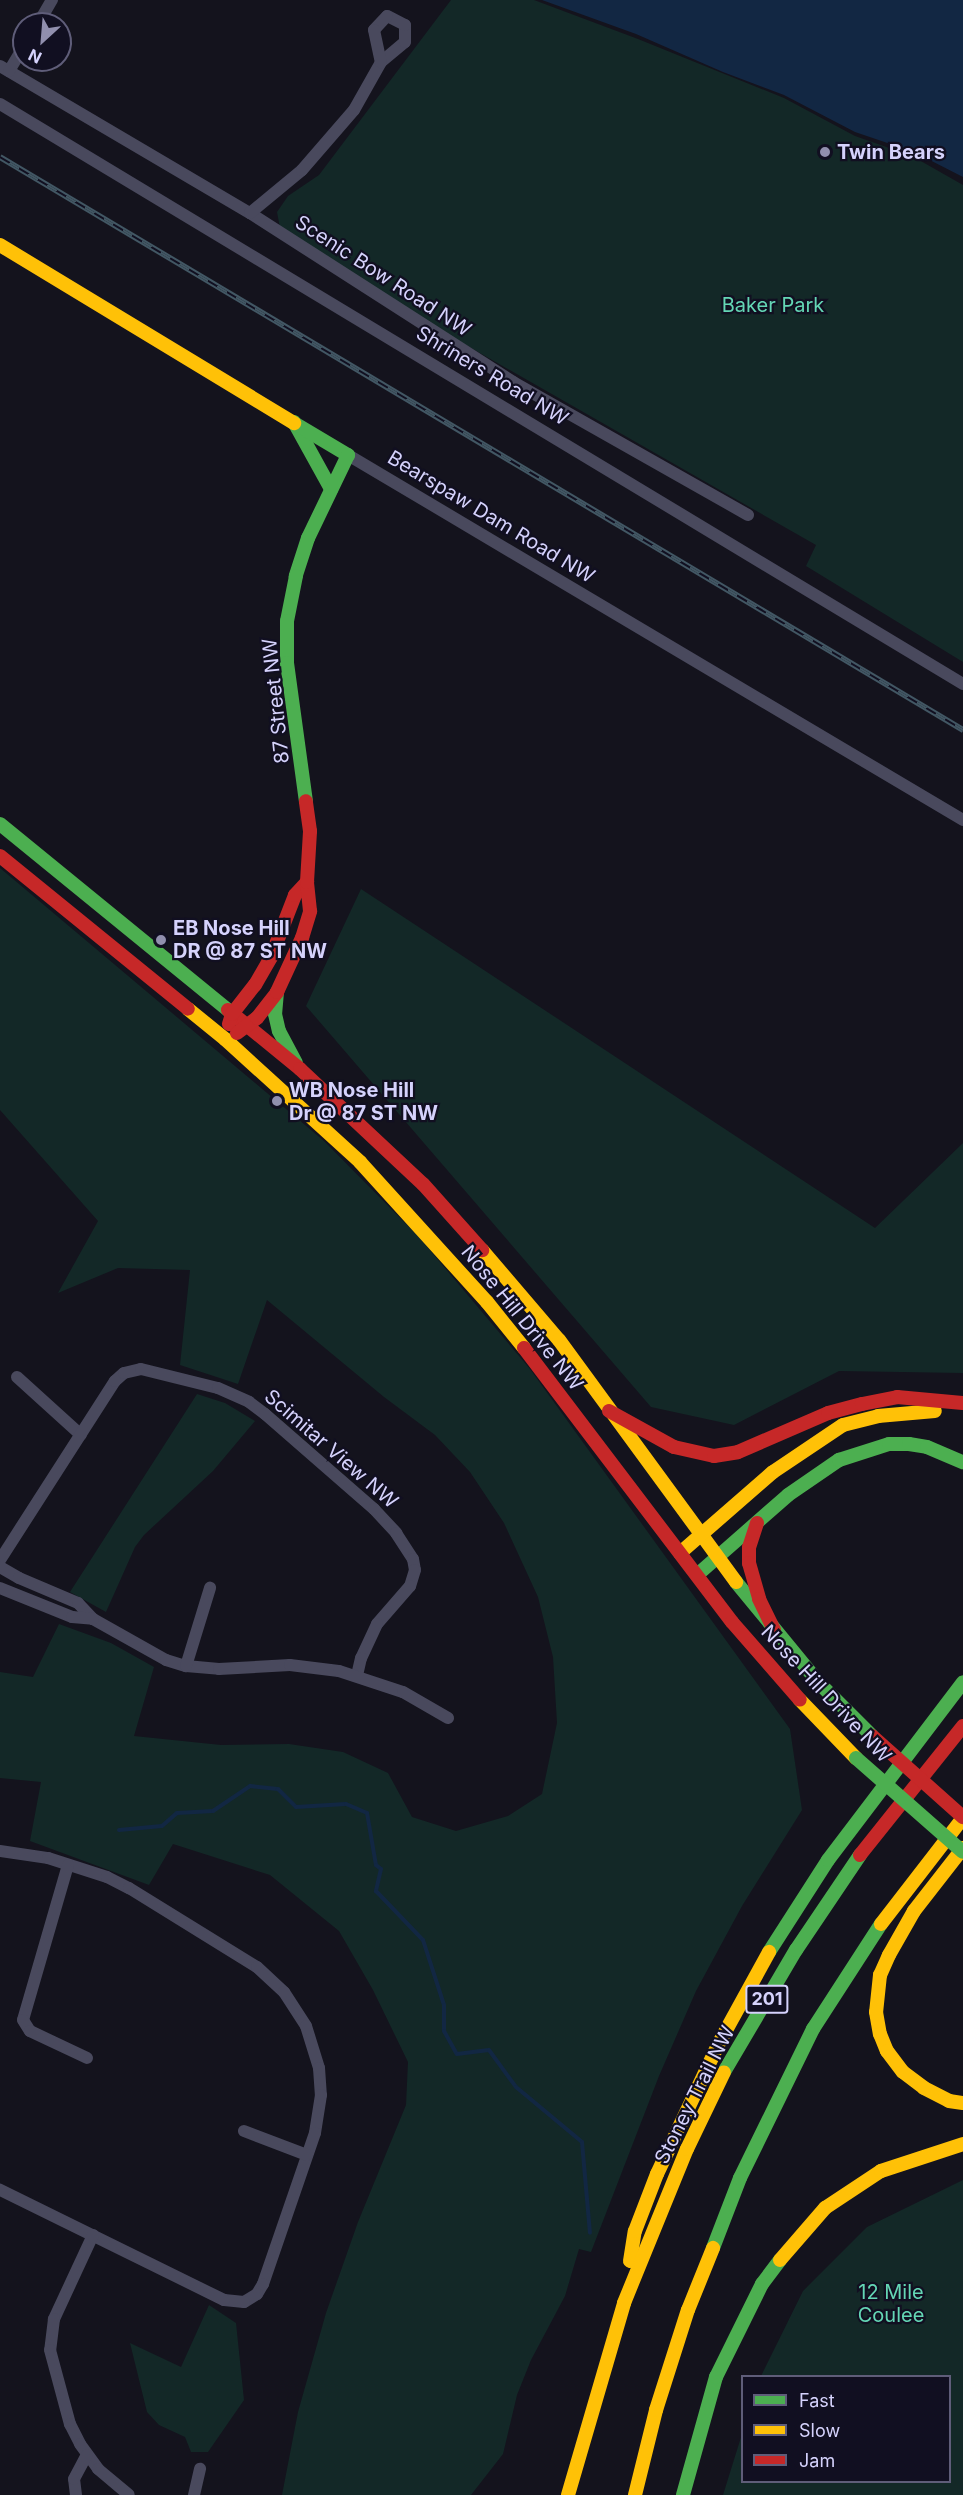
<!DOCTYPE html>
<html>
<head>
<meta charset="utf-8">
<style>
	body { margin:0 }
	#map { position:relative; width:963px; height:2495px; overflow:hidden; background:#14131d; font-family:Inter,sans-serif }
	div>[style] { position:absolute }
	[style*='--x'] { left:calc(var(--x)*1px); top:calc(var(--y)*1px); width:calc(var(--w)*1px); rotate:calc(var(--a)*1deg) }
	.green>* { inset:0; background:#132827 }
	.water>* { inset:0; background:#122743 }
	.stream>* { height:4px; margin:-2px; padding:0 2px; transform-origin:2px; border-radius:2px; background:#122743 }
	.street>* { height:12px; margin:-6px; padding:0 6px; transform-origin:6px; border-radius:6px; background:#49495d }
	.fast>* { height:14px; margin:-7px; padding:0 7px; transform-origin:7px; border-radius:7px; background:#4caf50 }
	.slow>* { height:14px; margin:-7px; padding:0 7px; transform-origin:7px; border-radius:7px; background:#ffc107 }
	.jam>* { height:14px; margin:-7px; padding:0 7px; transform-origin:7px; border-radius:7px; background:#c62828 }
	.rail>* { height:6px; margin-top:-3px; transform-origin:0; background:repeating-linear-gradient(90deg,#110f21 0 11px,#425764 0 22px); box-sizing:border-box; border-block:2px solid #425764 }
	.fast-bridge>* { height:14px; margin:-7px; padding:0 7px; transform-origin:7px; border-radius:7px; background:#4caf50 }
	.jam-bridge>* { height:14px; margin:-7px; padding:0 7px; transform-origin:7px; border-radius:7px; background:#c62828 }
	.dots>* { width:16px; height:16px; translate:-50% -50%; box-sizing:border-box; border:3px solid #110f21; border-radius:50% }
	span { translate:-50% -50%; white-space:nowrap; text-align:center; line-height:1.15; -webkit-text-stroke:4.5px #110f21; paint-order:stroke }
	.shield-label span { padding:2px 4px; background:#110f21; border:2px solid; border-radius:4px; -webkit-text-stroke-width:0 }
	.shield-label { font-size:18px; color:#d5d2fc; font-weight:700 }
	.poi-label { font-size:20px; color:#d5d2fc; font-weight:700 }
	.left { translate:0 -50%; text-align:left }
	.street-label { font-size:20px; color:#d5d2fc }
	.park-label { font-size:20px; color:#64d6b5 }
	.legend { position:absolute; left:741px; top:2375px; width:210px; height:108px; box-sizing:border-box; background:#110f21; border:2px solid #5f5d79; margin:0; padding:8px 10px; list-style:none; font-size:18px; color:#d5d2fc }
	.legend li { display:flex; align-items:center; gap:12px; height:30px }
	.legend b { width:30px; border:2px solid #5f5d79 }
	.north { position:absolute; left:12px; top:12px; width:60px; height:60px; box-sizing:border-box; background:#110f21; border:2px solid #5f5d79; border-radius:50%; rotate:206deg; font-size:16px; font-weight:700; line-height:24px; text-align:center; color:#d5d2fc }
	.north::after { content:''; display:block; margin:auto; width:21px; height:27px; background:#918fae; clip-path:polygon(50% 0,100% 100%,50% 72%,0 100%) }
</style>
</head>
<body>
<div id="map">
	<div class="green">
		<div style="clip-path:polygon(451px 0,534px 0,638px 39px,784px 98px,855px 136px,912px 156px,963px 185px,963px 662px,806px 566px,816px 545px,417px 317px,280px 228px,277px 212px,288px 196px,319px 175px)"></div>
		<div style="clip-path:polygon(0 868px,324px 1141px,418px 1236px,530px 1369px,790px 1729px,802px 1810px,742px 1906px,696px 1991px,659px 2076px,591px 2252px,579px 2249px,565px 2296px,531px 2360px,517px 2395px,503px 2454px,471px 2495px,282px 2495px,298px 2412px,326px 2313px,358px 2222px,406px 2105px,408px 2062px,373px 1990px,339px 1931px,270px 1875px,173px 1844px,149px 1885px,30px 1841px,41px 1782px,0 1778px,0 1672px,33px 1677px,59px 1624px,111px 1643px,154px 1667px,134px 1736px,221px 1745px,289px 1744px,343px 1752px,388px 1773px,412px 1817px,456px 1831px,508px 1816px,542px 1794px,557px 1723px,553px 1657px,538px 1597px,504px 1523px,470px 1472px,435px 1435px,384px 1397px,267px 1300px,238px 1384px,180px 1365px,190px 1270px,118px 1268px,58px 1293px,98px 1221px,0 1110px)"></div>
		<div style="clip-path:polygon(361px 889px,875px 1228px,963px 1143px,963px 1373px,839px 1371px,734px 1425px,651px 1407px,306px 1006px)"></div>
		<div style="clip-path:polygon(197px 1394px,225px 1403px,255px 1421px,213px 1471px,144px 1535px,135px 1547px,106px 1612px,70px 1592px)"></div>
		<div style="clip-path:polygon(963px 2180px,963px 2495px,723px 2495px,742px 2434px,742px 2482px,950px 2482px,950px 2376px,761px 2376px,803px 2291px,867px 2227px)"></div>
		<div style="clip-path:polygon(209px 2305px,236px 2323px,244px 2400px,208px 2452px,191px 2452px,185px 2437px,159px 2425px,147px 2412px,130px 2343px,181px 2367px)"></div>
	</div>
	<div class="water">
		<div style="clip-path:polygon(542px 0,963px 0,963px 177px,914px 152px,855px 132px,784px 95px,723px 72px,636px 34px)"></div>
	</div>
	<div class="stream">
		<div style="--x:119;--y:1830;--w:43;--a:-5.3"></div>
		<div style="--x:162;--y:1826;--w:20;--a:-41"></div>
		<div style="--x:177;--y:1813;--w:36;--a:-3"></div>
		<div style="--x:213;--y:1811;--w:45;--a:-34"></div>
		<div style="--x:250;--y:1786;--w:28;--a:6"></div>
		<div style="--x:278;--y:1789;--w:25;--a:45"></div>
		<div style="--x:296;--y:1807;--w:50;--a:-3.4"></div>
		<div style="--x:346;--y:1804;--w:23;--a:23"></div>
		<div style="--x:367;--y:1813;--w:53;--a:80.2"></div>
		<div style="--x:376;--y:1865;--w:6;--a:39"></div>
		<div style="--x:381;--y:1869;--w:23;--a:103"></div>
		<div style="--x:376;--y:1891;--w:68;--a:46.2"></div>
		<div style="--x:423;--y:1940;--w:68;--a:72.1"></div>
		<div style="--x:444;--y:2005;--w:26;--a:90"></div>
		<div style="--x:444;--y:2031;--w:26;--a:61"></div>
		<div style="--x:457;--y:2054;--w:32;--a:-7"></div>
		<div style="--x:489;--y:2050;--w:46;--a:53.9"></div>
		<div style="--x:516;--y:2087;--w:86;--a:39.8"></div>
		<div style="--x:582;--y:2142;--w:91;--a:85"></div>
	</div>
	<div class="street">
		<div style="--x:38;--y:24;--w:28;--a:-60"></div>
		<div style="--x:0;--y:66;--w:290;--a:30.5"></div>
		<div style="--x:250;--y:213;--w:313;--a:32.7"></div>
		<div style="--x:513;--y:382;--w:270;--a:29.5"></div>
		<div style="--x:9;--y:71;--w:29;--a:-59"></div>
		<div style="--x:0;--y:104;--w:1124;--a:31.06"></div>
		<div style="--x:250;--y:213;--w:67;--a:-39.6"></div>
		<div style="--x:302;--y:170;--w:79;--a:-49.1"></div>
		<div style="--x:354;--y:110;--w:55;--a:-60.6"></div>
		<div style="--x:381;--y:62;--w:31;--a:-40"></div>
		<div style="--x:405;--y:42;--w:17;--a:-90"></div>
		<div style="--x:405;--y:25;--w:20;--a:-153"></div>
		<div style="--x:387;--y:16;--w:19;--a:133"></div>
		<div style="--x:374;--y:30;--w:33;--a:78"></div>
		<div style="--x:348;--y:455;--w:715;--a:30.69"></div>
		<div style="--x:17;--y:1377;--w:86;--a:42.2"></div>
		<div style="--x:0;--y:1560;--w:213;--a:-57.3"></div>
		<div style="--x:115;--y:1381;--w:12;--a:-42"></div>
		<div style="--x:124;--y:1373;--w:17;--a:-13"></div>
		<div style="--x:141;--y:1369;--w:79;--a:13.9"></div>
		<div style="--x:218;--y:1388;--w:34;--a:24"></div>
		<div style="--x:249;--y:1402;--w:20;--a:37"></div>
		<div style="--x:265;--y:1414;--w:145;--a:41.1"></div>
		<div style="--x:374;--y:1509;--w:33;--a:47"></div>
		<div style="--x:396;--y:1533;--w:31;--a:57"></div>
		<div style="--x:413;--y:1559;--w:11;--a:80"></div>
		<div style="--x:415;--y:1570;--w:17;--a:107"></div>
		<div style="--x:410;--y:1586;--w:50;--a:131"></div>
		<div style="--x:377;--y:1624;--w:38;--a:115"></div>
		<div style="--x:361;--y:1658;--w:18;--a:103"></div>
		<div style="--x:0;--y:1567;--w:22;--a:30"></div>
		<div style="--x:19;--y:1578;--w:64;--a:23"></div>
		<div style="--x:78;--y:1603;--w:22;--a:47"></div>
		<div style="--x:93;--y:1619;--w:84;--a:29.3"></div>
		<div style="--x:166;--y:1660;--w:21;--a:17"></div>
		<div style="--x:186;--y:1666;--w:33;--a:5"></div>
		<div style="--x:219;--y:1669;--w:71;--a:-3.2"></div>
		<div style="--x:290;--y:1665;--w:49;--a:7"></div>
		<div style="--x:339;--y:1671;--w:67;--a:18.2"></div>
		<div style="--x:403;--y:1692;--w:52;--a:30"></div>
		<div style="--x:0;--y:1588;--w:78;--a:21.9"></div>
		<div style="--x:72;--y:1617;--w:21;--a:5"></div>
		<div style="--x:186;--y:1666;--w:82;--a:-72.9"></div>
		<div style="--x:0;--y:1851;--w:49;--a:8.3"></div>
		<div style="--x:48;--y:1858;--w:62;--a:17.9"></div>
		<div style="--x:107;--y:1877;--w:25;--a:27"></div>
		<div style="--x:129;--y:1888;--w:150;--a:31.7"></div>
		<div style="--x:257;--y:1967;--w:37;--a:43"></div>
		<div style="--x:284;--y:1992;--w:40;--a:57.1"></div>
		<div style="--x:306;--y:2026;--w:44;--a:72.8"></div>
		<div style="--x:319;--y:2068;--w:27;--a:86"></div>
		<div style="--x:321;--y:2095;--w:38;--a:99"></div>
		<div style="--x:315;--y:2133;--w:160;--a:109"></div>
		<div style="--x:263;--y:2284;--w:12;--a:121"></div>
		<div style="--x:257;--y:2294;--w:15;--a:148"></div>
		<div style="--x:244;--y:2302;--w:20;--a:-174"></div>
		<div style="--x:224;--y:2300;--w:250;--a:-153.8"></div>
		<div style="--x:68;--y:1865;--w:161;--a:106.2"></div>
		<div style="--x:23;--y:2020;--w:13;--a:58"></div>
		<div style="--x:30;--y:2031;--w:63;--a:25.3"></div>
		<div style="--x:244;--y:2131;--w:67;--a:20.9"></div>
		<div style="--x:93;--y:2235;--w:93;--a:114.9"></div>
		<div style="--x:54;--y:2319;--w:31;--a:97"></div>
		<div style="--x:50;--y:2350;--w:77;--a:74.9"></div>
		<div style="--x:70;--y:2424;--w:22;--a:63"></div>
		<div style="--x:80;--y:2444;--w:31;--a:54"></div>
		<div style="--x:98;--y:2469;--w:40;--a:40"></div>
		<div style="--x:76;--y:2495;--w:16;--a:-97"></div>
		<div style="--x:74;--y:2479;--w:27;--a:-62"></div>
		<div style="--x:194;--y:2495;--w:27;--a:-77"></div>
	</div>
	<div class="fast">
		<div style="--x:294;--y:422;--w:77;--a:61.1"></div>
		<div style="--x:294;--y:423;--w:63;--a:30.7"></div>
		<div style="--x:348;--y:455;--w:92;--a:115.7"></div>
		<div style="--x:308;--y:538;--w:40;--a:108"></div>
		<div style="--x:296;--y:576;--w:46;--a:101.3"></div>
		<div style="--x:287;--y:621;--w:42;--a:90"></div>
		<div style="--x:287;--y:663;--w:139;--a:82.2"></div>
		<div style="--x:0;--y:824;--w:294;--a:39.2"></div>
		<div style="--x:277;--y:992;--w:22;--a:95"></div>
		<div style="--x:275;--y:1014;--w:17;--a:77"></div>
		<div style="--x:279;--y:1031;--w:36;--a:62"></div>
		<div style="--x:697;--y:1575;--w:121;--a:-41.3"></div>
		<div style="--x:788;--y:1495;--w:62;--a:-34.5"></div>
		<div style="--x:839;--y:1460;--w:52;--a:-17.7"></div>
		<div style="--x:889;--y:1444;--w:20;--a:0"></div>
		<div style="--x:909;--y:1444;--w:18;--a:9"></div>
		<div style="--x:927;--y:1447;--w:39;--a:23"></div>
		<div style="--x:736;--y:1582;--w:131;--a:50.6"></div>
		<div style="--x:819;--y:1683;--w:75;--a:45"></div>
		<div style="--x:769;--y:1952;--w:109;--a:-57.3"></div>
		<div style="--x:828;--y:1860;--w:223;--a:-52.8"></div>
		<div style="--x:724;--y:2072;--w:142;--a:-59.5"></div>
		<div style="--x:796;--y:1950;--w:115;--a:-56"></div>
		<div style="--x:713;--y:2248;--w:75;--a:-68.9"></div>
		<div style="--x:740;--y:2178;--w:166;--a:-63.9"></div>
		<div style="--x:813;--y:2029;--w:125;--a:-57.1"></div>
		<div style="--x:683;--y:2495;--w:123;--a:-74.4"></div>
		<div style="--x:716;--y:2377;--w:104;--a:-63.7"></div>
		<div style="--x:762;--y:2284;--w:30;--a:-53"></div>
	</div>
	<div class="slow">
		<div style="--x:0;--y:245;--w:344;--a:31.2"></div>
		<div style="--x:188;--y:1009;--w:48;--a:39"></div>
		<div style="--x:225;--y:1039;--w:183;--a:42.3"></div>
		<div style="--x:360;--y:1162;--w:189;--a:47.8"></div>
		<div style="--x:487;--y:1302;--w:59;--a:51.2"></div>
		<div style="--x:482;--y:1250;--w:118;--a:49.5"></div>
		<div style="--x:559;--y:1340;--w:300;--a:53.8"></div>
		<div style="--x:680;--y:1553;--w:123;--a:-41.1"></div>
		<div style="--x:773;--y:1472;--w:84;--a:-33.9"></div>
		<div style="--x:843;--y:1425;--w:36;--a:-14"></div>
		<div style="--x:878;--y:1416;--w:57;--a:-5"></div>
		<div style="--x:800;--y:1700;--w:81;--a:46"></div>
		<div style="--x:963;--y:1848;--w:80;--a:127.9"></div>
		<div style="--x:914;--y:1911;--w:51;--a:119.6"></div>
		<div style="--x:889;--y:1955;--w:22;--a:114"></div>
		<div style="--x:880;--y:1975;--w:37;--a:96"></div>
		<div style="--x:876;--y:2012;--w:22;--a:80"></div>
		<div style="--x:880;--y:2034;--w:18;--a:68"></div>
		<div style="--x:887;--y:2051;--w:26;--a:53"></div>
		<div style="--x:903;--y:2072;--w:26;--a:37"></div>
		<div style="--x:924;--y:2088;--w:28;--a:27"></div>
		<div style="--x:949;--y:2101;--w:14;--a:8"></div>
		<div style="--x:881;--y:1924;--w:134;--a:-52.3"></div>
		<div style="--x:780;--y:2260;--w:69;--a:-49.1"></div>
		<div style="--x:825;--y:2208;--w:67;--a:-33.5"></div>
		<div style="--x:881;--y:2171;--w:86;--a:-18.2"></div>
		<div style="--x:630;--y:2261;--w:30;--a:-81"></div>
		<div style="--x:635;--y:2231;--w:61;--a:-68.9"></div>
		<div style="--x:657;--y:2174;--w:145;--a:-64.7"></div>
		<div style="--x:719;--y:2043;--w:104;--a:-61.2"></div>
		<div style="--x:568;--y:2495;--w:200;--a:-73.7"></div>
		<div style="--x:624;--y:2303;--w:166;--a:-67.8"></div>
		<div style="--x:687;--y:2149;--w:85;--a:-64.3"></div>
		<div style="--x:635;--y:2495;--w:88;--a:-76.1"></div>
		<div style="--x:656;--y:2410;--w:105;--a:-72.3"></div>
		<div style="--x:688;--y:2310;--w:67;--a:-68"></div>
	</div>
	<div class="jam">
		<div style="--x:0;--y:856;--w:242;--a:39.1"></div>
		<div style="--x:228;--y:1010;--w:93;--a:39.3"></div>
		<div style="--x:300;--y:1069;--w:168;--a:43.1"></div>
		<div style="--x:423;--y:1184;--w:89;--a:48.2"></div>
		<div style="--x:229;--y:1024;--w:10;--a:-73"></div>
		<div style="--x:232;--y:1014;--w:37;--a:-52"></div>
		<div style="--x:255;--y:985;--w:32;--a:-60"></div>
		<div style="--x:271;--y:957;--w:66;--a:-68.8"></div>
		<div style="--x:295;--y:895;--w:18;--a:-47"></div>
		<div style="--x:237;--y:1033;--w:25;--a:-37"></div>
		<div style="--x:257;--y:1018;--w:33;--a:-52"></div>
		<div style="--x:277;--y:992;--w:60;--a:-65.2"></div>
		<div style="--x:302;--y:938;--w:28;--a:-73"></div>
		<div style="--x:310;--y:911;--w:29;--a:-96"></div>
		<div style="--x:307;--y:882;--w:51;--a:-86.6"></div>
		<div style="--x:310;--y:831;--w:30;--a:-98"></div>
		<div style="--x:524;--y:1348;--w:344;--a:52.8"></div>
		<div style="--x:732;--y:1622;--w:103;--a:48.9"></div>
		<div style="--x:609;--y:1411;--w:74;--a:29"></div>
		<div style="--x:674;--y:1447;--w:41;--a:12.7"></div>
		<div style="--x:714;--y:1456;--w:24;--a:-9"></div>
		<div style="--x:738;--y:1452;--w:98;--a:-23.4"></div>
		<div style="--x:828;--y:1413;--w:35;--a:-15"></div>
		<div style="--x:862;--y:1404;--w:36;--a:-11"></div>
		<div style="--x:897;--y:1397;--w:66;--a:5.2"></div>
		<div style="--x:757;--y:1523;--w:25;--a:108"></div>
		<div style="--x:749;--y:1547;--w:16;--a:90"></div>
		<div style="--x:749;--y:1563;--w:37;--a:74"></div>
		<div style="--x:759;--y:1599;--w:34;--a:64"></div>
		<div style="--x:860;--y:1855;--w:165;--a:-51.4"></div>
	</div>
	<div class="rail">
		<div style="--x:0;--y:157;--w:1121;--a:30.75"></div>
	</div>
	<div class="fast-bridge">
		<div style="--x:856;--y:1758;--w:142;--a:41.3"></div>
	</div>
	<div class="jam-bridge">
		<div style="--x:872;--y:1736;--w:122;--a:41.7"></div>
	</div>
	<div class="dots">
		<div style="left:825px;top:152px;background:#918fae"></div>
		<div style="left:161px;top:940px;background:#918fae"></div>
		<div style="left:277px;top:1101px;background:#918fae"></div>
	</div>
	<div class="shield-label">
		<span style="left:767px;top:1999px">201</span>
	</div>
	<div class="poi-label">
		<span class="left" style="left:837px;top:152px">Twin Bears</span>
		<span class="left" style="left:173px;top:940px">EB Nose Hill<br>DR @ 87 ST NW</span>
		<span class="left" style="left:289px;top:1102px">WB Nose Hill<br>Dr @ 87 ST NW</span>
	</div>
	<div class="street-label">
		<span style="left:383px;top:276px;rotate:33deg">Scenic Bow Road NW</span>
		<span style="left:492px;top:376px;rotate:31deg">Shriners Road NW</span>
		<span style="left:491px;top:517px;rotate:31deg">Bearspaw Dam Road NW</span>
		<span style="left:276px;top:701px;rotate:-96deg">87 Street NW</span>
		<span style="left:522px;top:1318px;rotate:51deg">Nose Hill Drive NW</span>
		<span style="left:331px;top:1449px;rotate:41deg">Scimitar View NW</span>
		<span style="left:826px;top:1694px;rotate:47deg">Nose Hill Drive NW</span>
		<span style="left:695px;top:2095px;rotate:-63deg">Stoney Trail NW</span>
	</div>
	<div class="park-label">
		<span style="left:773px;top:305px">Baker Park</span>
		<span style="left:891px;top:2304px">12 Mile<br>Coulee</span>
	</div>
	<ul class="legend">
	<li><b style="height:8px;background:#4caf50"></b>Fast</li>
	<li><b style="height:8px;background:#ffc107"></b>Slow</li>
	<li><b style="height:8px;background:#c62828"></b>Jam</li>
	</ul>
	<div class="north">N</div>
</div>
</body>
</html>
